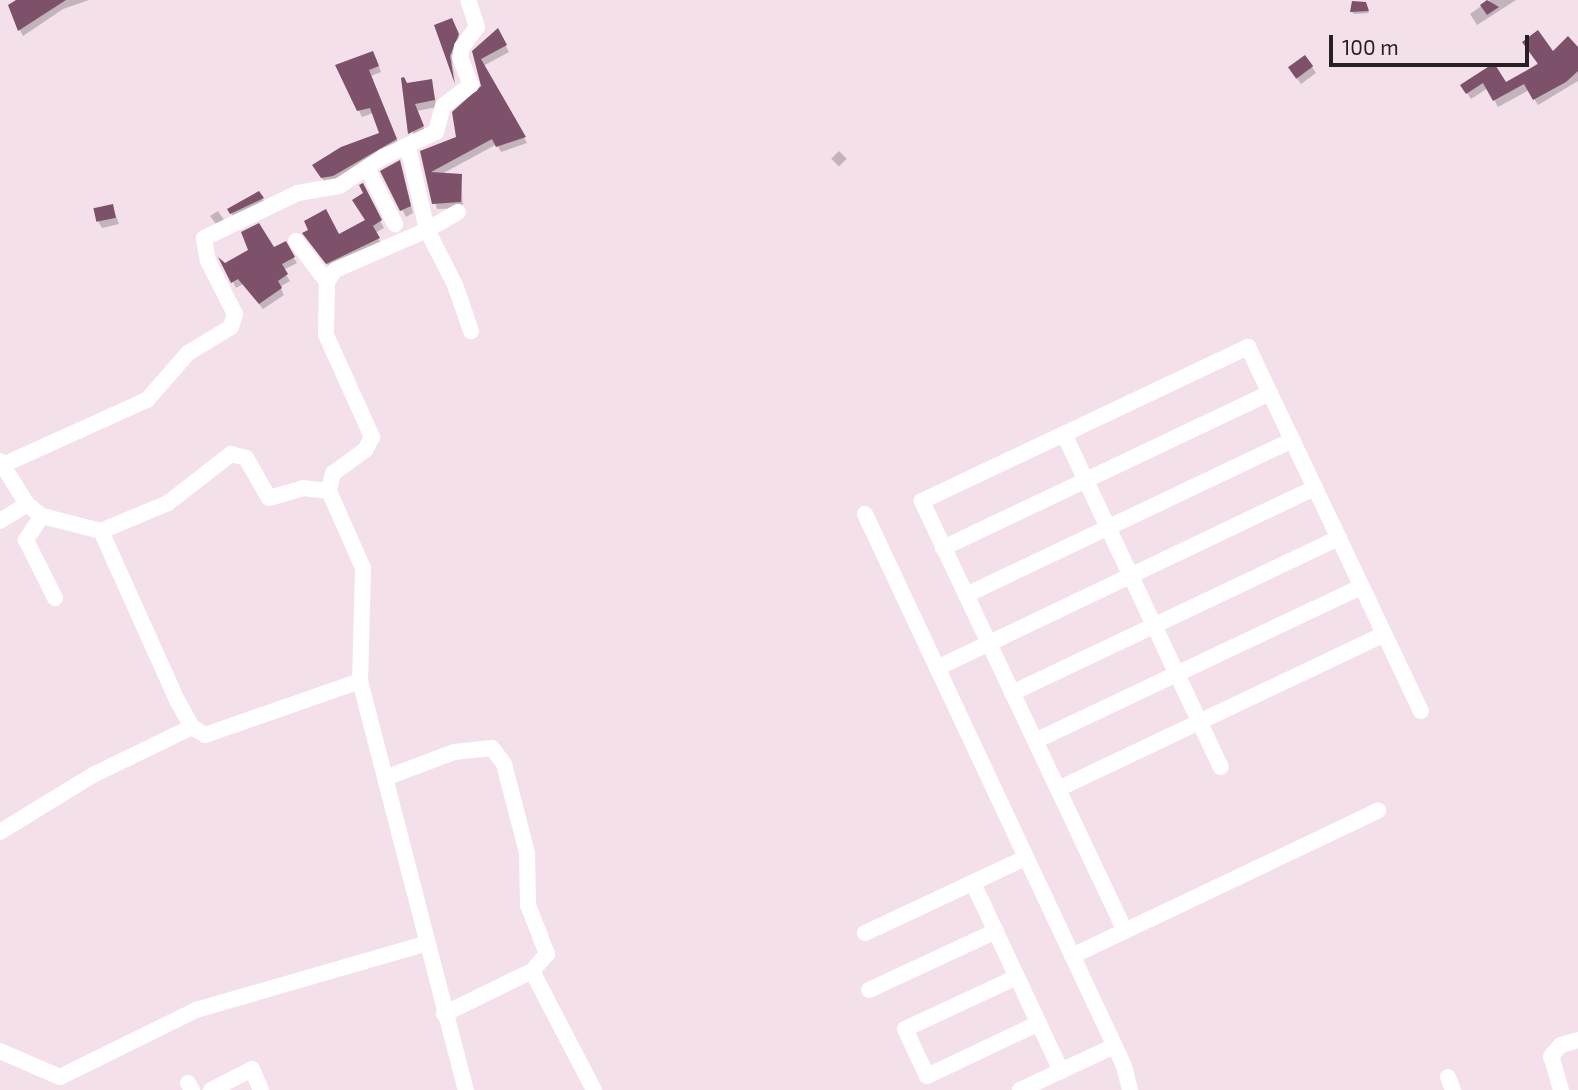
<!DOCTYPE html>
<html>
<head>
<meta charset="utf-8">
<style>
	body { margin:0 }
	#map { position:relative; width:1578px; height:1090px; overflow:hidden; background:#f4e0ea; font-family:"Exo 2",sans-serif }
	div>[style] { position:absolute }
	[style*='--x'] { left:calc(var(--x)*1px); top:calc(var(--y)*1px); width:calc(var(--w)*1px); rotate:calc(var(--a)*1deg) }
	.shadow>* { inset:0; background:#0003; transform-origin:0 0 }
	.building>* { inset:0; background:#7c5169; transform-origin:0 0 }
	.minor>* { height:16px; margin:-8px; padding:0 8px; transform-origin:8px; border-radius:8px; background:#fff }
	span { translate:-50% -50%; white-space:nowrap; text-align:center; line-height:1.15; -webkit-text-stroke:7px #f4e0ea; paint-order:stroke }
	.scale { position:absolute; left:1329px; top:35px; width:200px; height:32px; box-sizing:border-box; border:4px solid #282124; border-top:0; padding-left:9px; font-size:21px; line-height:24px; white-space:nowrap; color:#282124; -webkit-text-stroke:5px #f4e0ea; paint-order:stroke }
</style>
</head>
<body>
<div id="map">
	<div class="shadow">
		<div style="clip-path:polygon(19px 0,89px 0,63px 9px,23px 36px,13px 17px)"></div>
		<div style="clip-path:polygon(1490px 0,1516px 0,1477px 25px,1470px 14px)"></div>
		<div style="clip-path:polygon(1365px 4px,1369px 13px,1354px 14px,1352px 12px)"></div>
		<div style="clip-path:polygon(437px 26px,455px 27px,461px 42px,452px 64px,456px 79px)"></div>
		<div style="clip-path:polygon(497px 30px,509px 52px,483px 66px,527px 143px,501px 152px,497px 144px,440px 175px,461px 176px,463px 208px,437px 209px,422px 152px,458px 138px,483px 87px,474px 52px)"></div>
		<div style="clip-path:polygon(1578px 50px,1578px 81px,1538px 105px,1529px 90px,1498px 107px,1488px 88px,1471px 99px,1462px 85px,1494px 65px,1506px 84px,1553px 53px)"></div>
		<div style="clip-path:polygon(1305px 57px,1316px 73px,1301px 84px,1294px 74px)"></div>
		<div style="clip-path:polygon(376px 58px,381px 72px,371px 76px,399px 145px,326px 184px,314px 166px,381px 134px,373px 113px,362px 117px,337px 66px)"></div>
		<div style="clip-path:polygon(431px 81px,437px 107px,417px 111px,426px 133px,414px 139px,406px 85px)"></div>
		<div style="left:839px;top:151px;width:11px;height:11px;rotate:45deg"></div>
		<div style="clip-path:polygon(400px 163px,413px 213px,406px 217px,383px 172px)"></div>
		<div style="clip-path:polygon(366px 192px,384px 228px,375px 233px,382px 245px,332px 270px,308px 240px,339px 236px,367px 221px)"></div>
		<div style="clip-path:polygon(259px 193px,265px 203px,234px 218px,229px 210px)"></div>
		<div style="clip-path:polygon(112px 206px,119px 224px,102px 228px,98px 221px)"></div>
		<div style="clip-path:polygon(218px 211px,224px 220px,216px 224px,210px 216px)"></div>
		<div style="clip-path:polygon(285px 244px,297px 263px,283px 270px,290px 281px,280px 287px,284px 295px,263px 309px,243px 284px,236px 288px,224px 264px)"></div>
	</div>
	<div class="building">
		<div style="clip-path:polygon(16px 0,66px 0,18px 31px,8px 5px)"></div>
		<div style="clip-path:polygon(1487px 0,1499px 7px,1487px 15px,1480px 5px)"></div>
		<div style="clip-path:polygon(1352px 1px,1366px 2px,1369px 11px,1350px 12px)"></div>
		<div style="clip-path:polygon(452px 18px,459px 34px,450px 56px,455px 84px,434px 25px)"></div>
		<div style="clip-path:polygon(498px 28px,507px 45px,481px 59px,526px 137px,496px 147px,492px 139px,431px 172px,462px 174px,461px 202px,432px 204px,420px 151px,456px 137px,452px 112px,481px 86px,472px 51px)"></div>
		<div style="clip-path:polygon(1538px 30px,1553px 51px,1568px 36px,1578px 47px,1578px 71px,1566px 82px,1533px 100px,1524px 84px,1493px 101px,1483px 83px,1466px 94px,1460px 85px,1494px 63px,1506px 82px,1538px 64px,1522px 42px)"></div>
		<div style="clip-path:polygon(373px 51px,379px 66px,369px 70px,397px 139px,333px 176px,321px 178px,312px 165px,341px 147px,379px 133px,370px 108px,357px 111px,335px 65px)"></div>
		<div style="left:1305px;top:55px;width:14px;height:21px;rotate:54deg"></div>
		<div style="clip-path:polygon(404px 77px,407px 83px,432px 79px,435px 100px,415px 104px,424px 126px,408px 134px,401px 78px)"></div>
		<div style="clip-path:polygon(400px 160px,411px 206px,400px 211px,380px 171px)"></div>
		<div style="clip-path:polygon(363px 183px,382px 220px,373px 226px,380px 238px,326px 264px,302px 233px,308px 230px,304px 221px,326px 209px,339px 234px,365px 220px,352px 200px,363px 193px,359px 185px)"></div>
		<div style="clip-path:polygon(259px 191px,264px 198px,230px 214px,227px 209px)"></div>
		<div style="left:113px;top:204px;width:14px;height:20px;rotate:78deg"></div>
		<div style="clip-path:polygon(259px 223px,274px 247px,286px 241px,295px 257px,282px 264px,288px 274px,278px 281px,282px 288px,259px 304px,238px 279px,231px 283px,218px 257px,225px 263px,248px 250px,241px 232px)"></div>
	</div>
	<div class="minor">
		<div style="--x:408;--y:147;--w:85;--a:77.1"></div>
		<div style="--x:427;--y:230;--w:100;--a:156.5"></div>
		<div style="--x:335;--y:270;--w:14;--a:124"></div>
		<div style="--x:327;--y:282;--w:53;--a:91.1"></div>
		<div style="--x:326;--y:335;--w:112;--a:65.7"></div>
		<div style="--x:372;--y:437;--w:15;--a:118"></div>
		<div style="--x:365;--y:450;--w:39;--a:144"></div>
		<div style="--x:333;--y:473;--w:18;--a:103"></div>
		<div style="--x:329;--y:491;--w:84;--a:66.2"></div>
		<div style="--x:363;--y:568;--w:113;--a:91.5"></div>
		<div style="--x:360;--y:681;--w:423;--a:75.5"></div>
		<div style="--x:367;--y:168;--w:63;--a:63.4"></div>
		<div style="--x:458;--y:212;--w:36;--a:150"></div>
		<div style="--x:427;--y:230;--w:62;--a:63"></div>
		<div style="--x:455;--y:285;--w:49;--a:70.8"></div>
		<div style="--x:296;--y:241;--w:51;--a:52.9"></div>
		<div style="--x:1064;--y:434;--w:368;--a:64.8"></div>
		<div style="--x:0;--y:461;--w:51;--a:57.9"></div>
		<div style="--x:27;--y:504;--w:19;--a:39"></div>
		<div style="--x:42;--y:516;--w:61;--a:14.3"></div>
		<div style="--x:101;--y:531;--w:73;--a:-22.7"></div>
		<div style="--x:168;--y:503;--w:80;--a:-37.9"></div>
		<div style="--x:231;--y:454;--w:16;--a:15"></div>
		<div style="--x:246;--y:458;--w:46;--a:60.1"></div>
		<div style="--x:269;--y:498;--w:35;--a:-16"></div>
		<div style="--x:303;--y:488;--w:26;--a:7"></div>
		<div style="--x:5;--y:464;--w:156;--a:-24.3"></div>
		<div style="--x:147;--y:400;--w:62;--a:-48.9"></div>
		<div style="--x:188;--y:353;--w:50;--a:-31.2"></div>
		<div style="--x:231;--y:327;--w:14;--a:-73"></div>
		<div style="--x:235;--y:314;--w:59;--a:-117"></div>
		<div style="--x:208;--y:261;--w:23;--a:-100"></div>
		<div style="--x:204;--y:238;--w:104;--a:-25.6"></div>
		<div style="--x:298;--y:193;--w:42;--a:-9.7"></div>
		<div style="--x:339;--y:186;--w:53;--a:-33.4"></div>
		<div style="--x:383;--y:157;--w:59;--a:-25.3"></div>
		<div style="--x:436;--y:132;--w:27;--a:-75"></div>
		<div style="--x:443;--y:106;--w:35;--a:-37"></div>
		<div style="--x:471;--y:85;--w:29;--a:-112"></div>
		<div style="--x:460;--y:58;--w:11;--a:-80"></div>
		<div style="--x:462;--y:47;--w:25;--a:-53"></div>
		<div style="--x:477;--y:27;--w:28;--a:-108"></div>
		<div style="--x:865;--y:514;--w:610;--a:64.86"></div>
		<div style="--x:1124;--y:1066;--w:25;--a:76"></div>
		<div style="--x:42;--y:516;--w:29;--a:124"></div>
		<div style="--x:26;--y:540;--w:65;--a:63.4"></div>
		<div style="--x:0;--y:521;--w:32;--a:-32"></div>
		<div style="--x:101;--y:531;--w:185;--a:65.8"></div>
		<div style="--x:177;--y:700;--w:31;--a:61"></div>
		<div style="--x:192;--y:727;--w:15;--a:32"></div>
		<div style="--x:205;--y:735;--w:164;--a:-19.2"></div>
		<div style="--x:943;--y:548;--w:362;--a:-25.4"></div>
		<div style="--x:966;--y:595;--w:361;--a:-25.4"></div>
		<div style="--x:937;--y:668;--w:419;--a:-25.5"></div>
		<div style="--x:1012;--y:693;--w:362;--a:-25.4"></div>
		<div style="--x:1035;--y:741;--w:361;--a:-25.3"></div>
		<div style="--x:385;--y:778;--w:74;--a:-20.6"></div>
		<div style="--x:454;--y:752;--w:38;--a:-6"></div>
		<div style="--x:492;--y:748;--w:20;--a:53"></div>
		<div style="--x:504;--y:764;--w:92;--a:75.5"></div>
		<div style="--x:527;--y:853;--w:52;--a:88.9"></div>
		<div style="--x:528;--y:905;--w:53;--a:68.8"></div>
		<div style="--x:547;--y:954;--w:23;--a:131"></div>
		<div style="--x:532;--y:971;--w:98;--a:154"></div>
		<div style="--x:1058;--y:789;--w:361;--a:-25.4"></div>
		<div style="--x:0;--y:832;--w:109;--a:-31.5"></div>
		<div style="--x:93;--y:775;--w:110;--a:-25.9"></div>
		<div style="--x:973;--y:883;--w:208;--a:64.9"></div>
		<div style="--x:1125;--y:931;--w:476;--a:-115.3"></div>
		<div style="--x:922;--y:501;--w:361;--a:-25.3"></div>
		<div style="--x:1248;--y:347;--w:403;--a:64.6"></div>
		<div style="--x:865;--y:933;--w:177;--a:-25.1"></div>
		<div style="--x:1072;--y:956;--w:339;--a:-25.4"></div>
		<div style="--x:532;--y:971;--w:134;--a:62.5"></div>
		<div style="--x:1017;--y:977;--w:123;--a:155.1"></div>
		<div style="--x:905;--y:1029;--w:52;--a:64.9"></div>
		<div style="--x:927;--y:1076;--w:124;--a:-25.3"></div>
		<div style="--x:869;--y:990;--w:140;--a:-24.9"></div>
		<div style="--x:0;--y:1051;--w:65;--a:23.4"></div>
		<div style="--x:60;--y:1077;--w:152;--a:-26.2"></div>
		<div style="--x:196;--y:1010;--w:241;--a:-16.1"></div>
		<div style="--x:1448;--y:1077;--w:14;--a:69"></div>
		<div style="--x:188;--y:1083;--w:8;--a:60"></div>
		<div style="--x:211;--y:1090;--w:46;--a:-27.1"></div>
		<div style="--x:252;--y:1069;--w:23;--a:67"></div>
		<div style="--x:1020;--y:1090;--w:104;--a:-25.1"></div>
		<div style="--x:1561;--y:1090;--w:35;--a:-106"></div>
		<div style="--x:1551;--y:1056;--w:15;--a:-48"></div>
		<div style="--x:1561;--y:1045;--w:18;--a:-16"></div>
	</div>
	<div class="scale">100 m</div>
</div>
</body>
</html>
